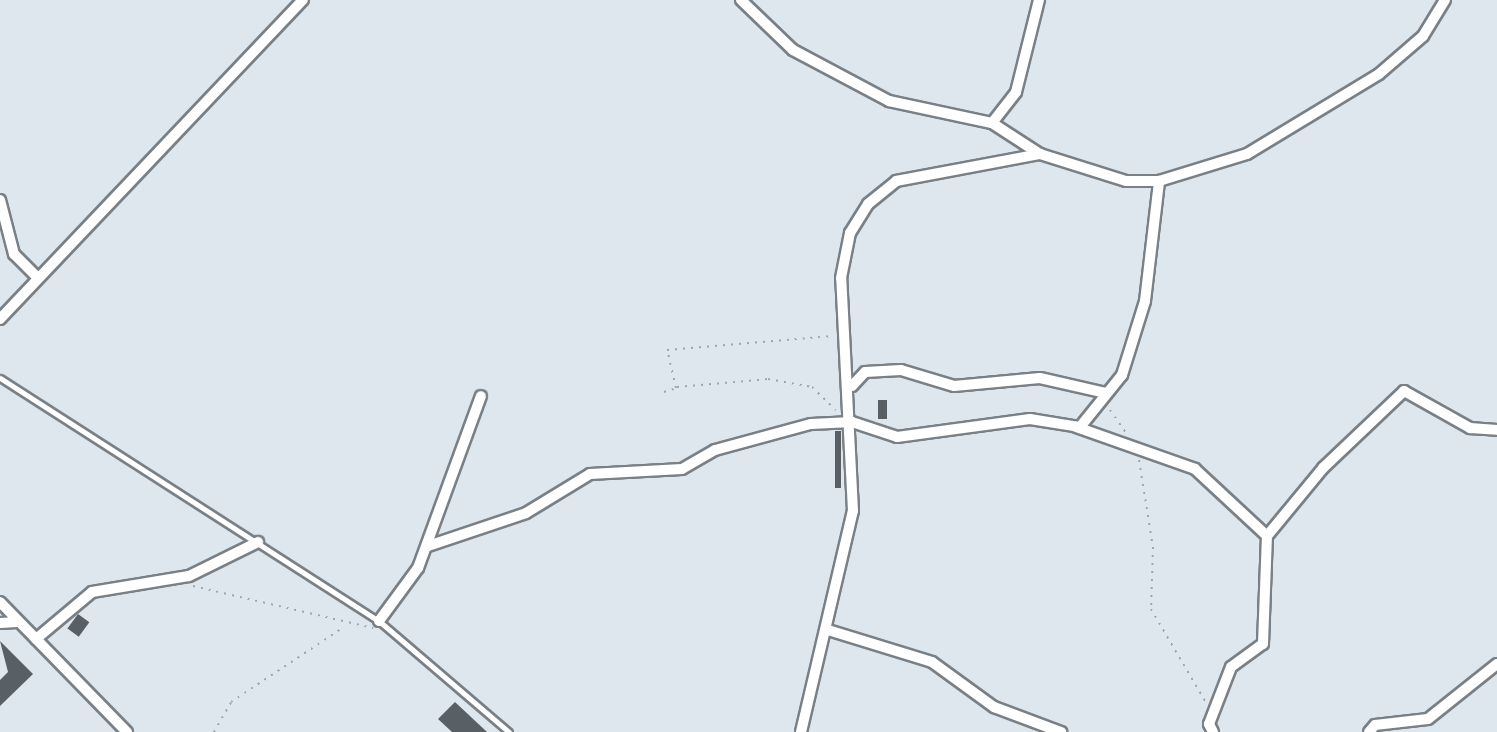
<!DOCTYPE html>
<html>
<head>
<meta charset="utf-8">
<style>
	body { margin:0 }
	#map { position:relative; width:1497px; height:732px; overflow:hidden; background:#dfe7ee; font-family:Mulish,sans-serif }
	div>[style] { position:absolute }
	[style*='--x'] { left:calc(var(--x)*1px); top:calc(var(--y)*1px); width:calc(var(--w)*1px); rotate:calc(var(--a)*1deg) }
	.building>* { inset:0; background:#585f65; transform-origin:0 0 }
	.path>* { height:2px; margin-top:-1px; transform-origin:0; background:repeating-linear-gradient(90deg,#9fa6ab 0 2px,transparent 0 8px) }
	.roads { filter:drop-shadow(2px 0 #798086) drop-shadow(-2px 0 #798086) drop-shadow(0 2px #798086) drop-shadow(0 -2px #798086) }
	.lane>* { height:5px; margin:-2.5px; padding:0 2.5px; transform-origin:2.5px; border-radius:2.5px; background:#fff }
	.street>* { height:10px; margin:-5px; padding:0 5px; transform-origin:5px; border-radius:5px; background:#fff }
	span { translate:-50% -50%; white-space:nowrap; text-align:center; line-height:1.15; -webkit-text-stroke:8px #ecf4fb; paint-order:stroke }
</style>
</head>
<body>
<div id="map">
	<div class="building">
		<div style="left:878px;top:400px;width:9px;height:19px"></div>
		<div style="left:835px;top:431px;width:6px;height:57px"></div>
		<div style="left:78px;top:614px;width:14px;height:18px;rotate:36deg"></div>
		<div style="clip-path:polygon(0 641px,33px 674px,0 706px,0 680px,8px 672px)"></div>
		<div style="clip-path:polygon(455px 702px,487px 732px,452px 732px,438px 719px)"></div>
	</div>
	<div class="path">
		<div style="--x:677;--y:387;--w:91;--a:-5"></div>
		<div style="--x:768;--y:379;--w:45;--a:10.3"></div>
		<div style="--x:812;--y:387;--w:33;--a:44"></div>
		<div style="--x:664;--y:392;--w:13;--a:-18"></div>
		<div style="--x:676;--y:388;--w:39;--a:-103"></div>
		<div style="--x:667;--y:350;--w:166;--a:-4.8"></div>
		<div style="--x:1110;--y:410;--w:28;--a:55"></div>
		<div style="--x:1139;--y:460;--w:88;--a:80.9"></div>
		<div style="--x:1153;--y:547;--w:62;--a:91.8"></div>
		<div style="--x:1151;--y:609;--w:107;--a:59.6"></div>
		<div style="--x:193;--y:586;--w:185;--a:13.1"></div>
		<div style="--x:214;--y:732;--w:34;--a:-60"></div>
		<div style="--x:231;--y:702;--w:136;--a:-33.6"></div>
	</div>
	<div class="roads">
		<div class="lane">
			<div style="--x:0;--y:378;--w:450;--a:32.7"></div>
			<div style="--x:379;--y:621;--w:171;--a:40.5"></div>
		</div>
		<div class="street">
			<div style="--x:741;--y:0;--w:72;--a:43.9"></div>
			<div style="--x:793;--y:50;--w:109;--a:28"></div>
			<div style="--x:889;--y:101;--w:105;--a:12.1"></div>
			<div style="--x:992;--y:123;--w:57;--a:32.9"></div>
			<div style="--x:1040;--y:154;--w:90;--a:17.4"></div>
			<div style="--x:1126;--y:181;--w:33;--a:0"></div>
			<div style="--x:1159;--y:181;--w:92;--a:-17.1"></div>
			<div style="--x:1247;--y:154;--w:154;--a:-31.2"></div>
			<div style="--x:1379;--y:74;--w:58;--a:-40.8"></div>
			<div style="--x:1423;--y:36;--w:42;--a:-58.6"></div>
			<div style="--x:992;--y:123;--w:39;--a:-52"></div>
			<div style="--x:1016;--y:92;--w:95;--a:-76"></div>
			<div style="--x:0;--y:200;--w:56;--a:75.5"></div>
			<div style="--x:14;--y:254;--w:34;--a:45"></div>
			<div style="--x:0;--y:319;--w:440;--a:-46.5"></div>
			<div style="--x:852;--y:386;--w:19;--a:-47"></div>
			<div style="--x:865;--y:372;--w:36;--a:-3"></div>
			<div style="--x:901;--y:370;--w:55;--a:16.8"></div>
			<div style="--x:954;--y:386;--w:86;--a:-5.3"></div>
			<div style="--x:1040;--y:378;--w:68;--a:12.8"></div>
			<div style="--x:1076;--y:427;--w:126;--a:19.4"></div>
			<div style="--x:1195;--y:469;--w:98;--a:42.9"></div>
			<div style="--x:428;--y:546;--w:103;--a:-18.6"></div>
			<div style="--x:526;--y:513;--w:75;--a:-31.4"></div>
			<div style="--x:590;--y:474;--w:92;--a:-3.1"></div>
			<div style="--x:682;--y:469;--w:38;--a:-30"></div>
			<div style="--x:715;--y:450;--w:99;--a:-15.2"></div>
			<div style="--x:811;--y:424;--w:41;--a:-2.8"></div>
			<div style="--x:852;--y:422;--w:47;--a:18.4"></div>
			<div style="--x:897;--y:437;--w:134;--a:-7.7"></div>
			<div style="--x:1030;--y:419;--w:51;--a:9.1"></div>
			<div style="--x:1080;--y:427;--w:67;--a:-51.1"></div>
			<div style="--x:1122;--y:375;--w:77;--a:-72.7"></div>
			<div style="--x:1145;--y:301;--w:121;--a:-83.3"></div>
			<div style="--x:0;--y:602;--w:182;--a:45.7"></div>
			<div style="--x:379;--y:621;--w:66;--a:-53.7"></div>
			<div style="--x:418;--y:568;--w:183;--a:-69.9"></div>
			<div style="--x:0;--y:623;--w:17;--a:-3"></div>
			<div style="--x:828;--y:630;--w:109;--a:17.1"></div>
			<div style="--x:932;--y:662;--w:77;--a:36"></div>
			<div style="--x:994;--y:707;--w:72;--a:20.5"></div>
			<div style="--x:36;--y:639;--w:73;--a:-40"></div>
			<div style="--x:92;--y:592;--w:98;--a:-9.4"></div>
			<div style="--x:189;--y:576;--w:77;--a:-26.2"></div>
			<div style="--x:801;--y:732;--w:227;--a:-76.8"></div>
			<div style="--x:853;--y:511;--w:233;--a:-92.9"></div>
			<div style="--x:841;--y:278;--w:46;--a:-78.7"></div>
			<div style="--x:850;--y:233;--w:34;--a:-58"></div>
			<div style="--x:868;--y:204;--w:36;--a:-39"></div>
			<div style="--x:896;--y:181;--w:147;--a:-10.6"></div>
			<div style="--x:1213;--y:732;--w:9;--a:-117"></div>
			<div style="--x:1209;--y:724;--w:61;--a:-68.9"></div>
			<div style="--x:1231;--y:667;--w:39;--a:-36"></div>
			<div style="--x:1263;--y:644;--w:108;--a:-87.9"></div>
			<div style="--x:1267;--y:536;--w:88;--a:-50.5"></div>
			<div style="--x:1323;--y:468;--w:112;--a:-43.5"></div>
			<div style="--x:1404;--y:391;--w:76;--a:29.3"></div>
			<div style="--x:1470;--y:428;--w:27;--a:4"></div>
			<div style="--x:1369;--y:732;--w:9;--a:-49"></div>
			<div style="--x:1375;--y:725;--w:53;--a:-6.5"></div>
			<div style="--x:1428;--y:719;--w:88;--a:-38.6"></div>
		</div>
	</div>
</div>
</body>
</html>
